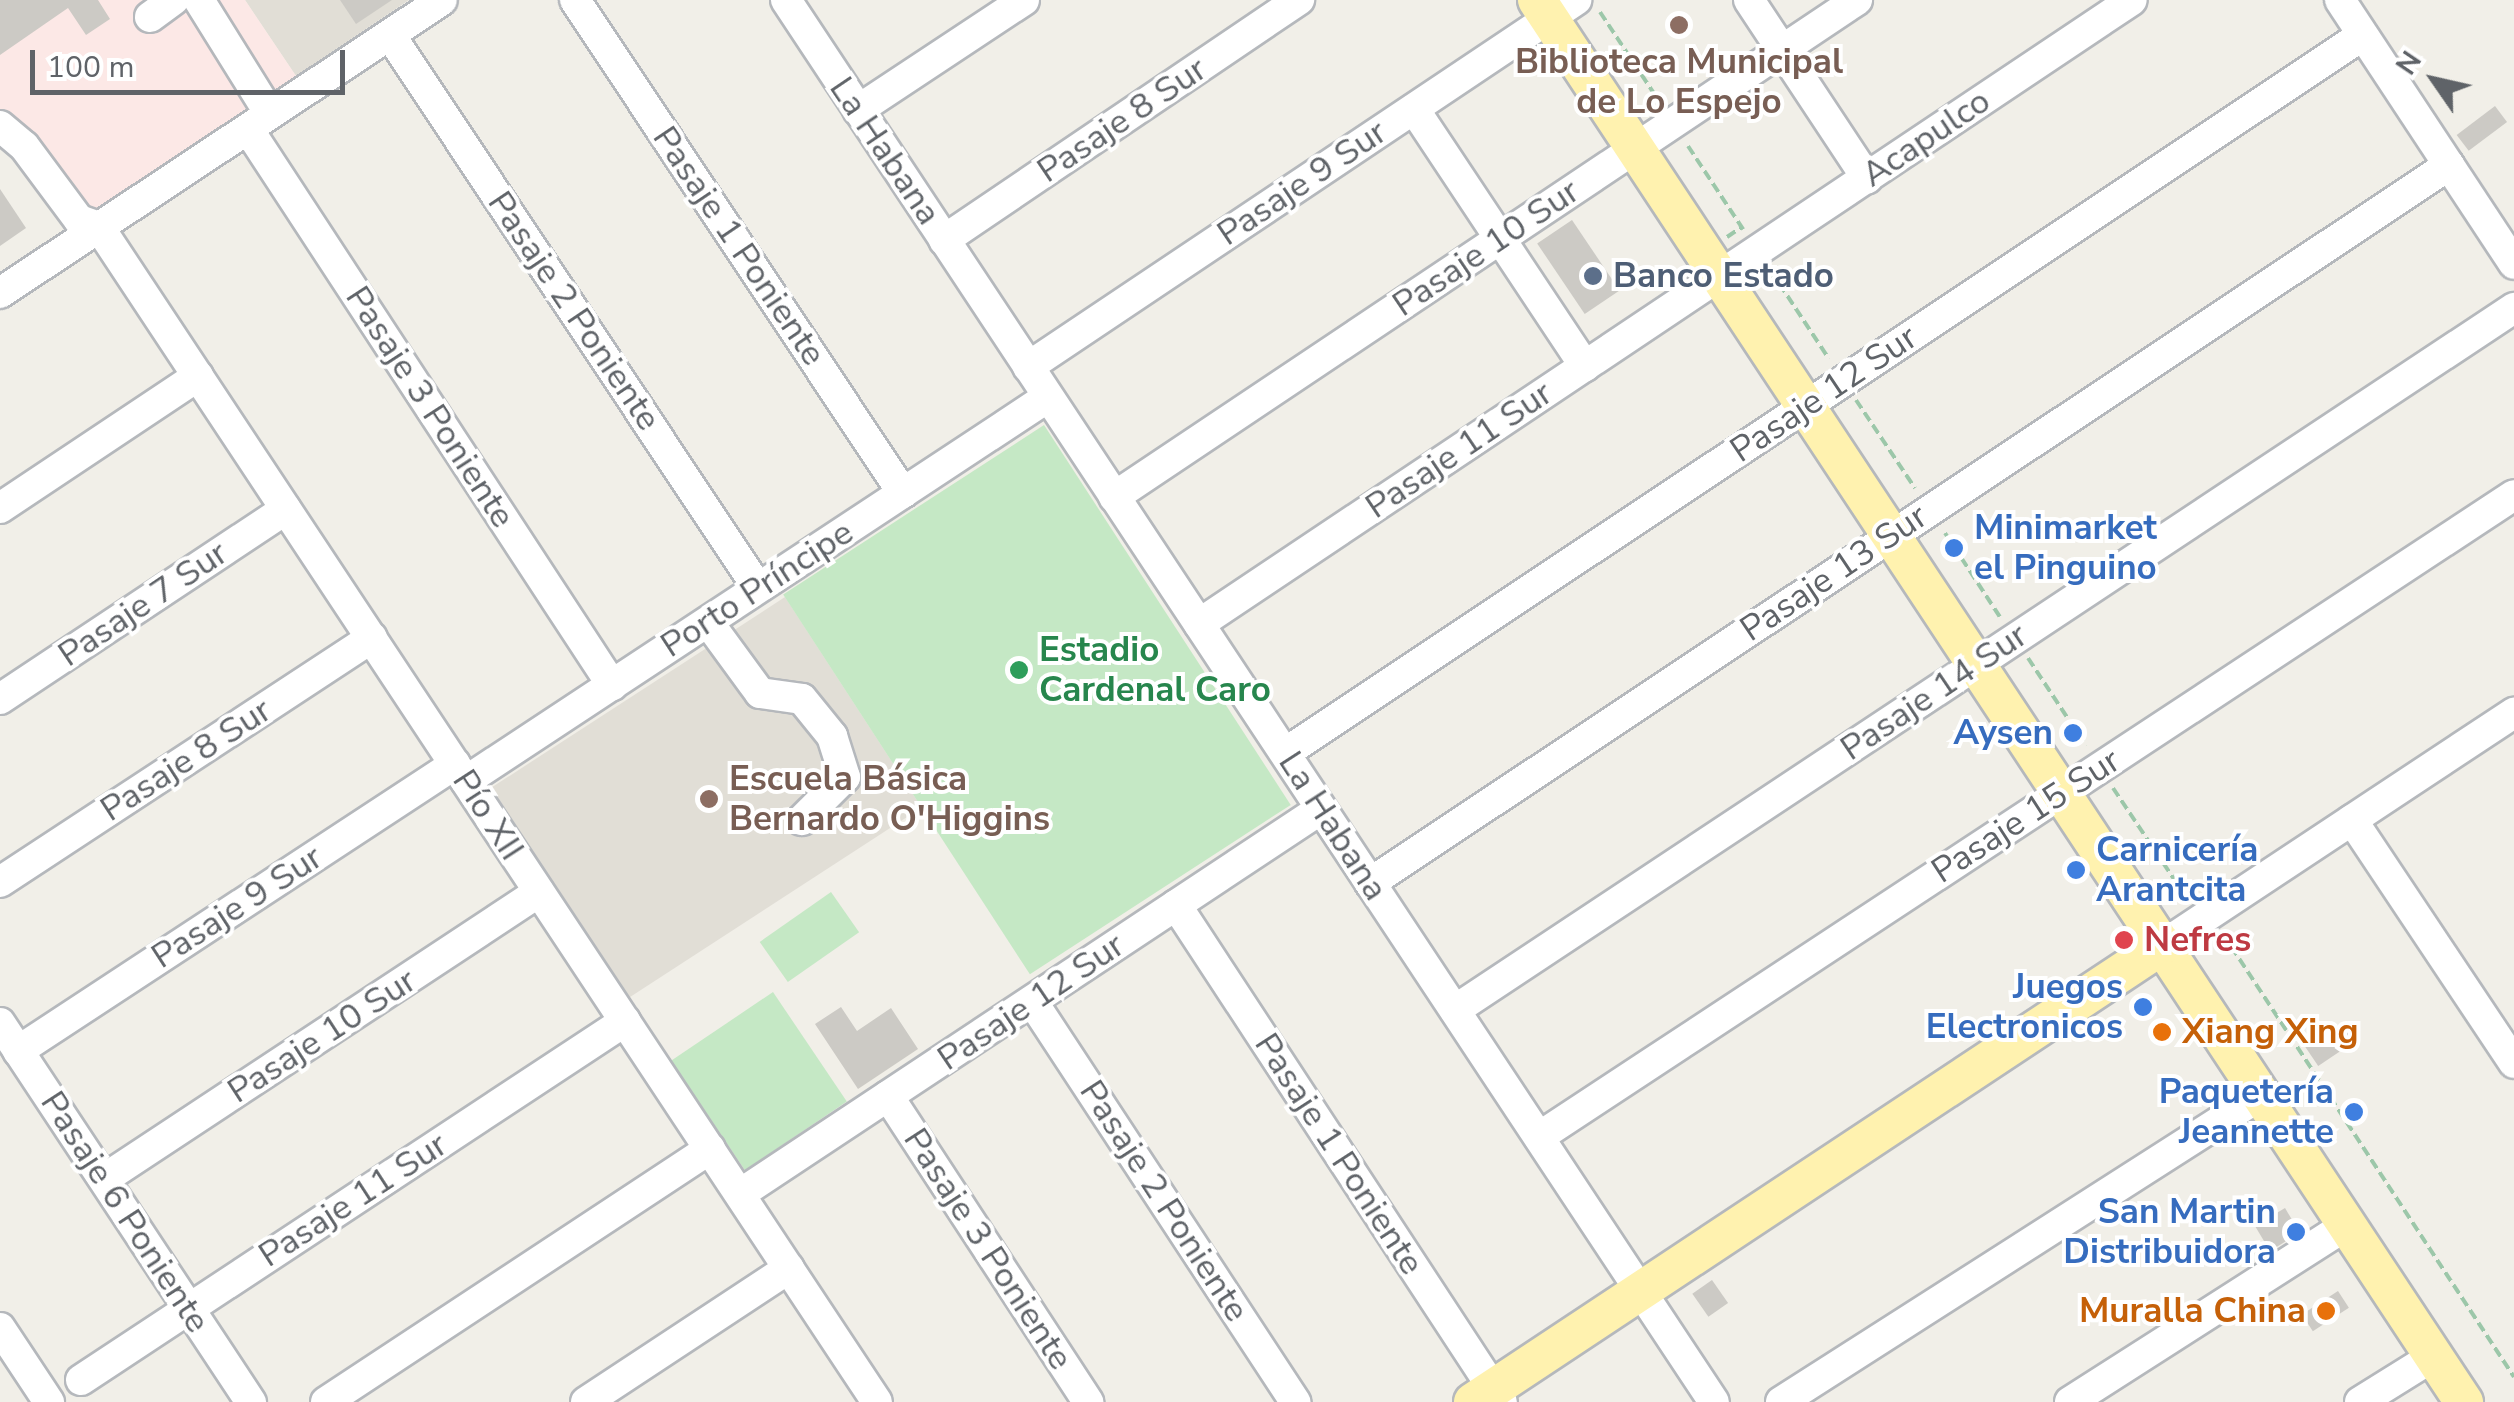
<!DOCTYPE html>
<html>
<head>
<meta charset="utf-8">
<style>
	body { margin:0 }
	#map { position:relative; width:2514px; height:1402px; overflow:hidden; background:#f1efe8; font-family:"Nunito Sans",sans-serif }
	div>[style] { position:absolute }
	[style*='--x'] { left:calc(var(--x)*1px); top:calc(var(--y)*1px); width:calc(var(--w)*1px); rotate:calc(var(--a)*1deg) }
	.education>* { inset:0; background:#e1ded6; transform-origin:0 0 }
	.medical>* { inset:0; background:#fce8e6 }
	.green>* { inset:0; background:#c5e8c5; transform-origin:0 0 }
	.building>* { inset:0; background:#cccac5; transform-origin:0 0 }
	.path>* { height:4px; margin-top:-2px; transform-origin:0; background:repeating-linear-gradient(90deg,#9cc7a9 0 10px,transparent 0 15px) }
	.roads { filter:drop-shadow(2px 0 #b5b8bc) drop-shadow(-2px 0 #b5b8bc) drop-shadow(0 2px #b5b8bc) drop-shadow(0 -2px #b5b8bc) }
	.minor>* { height:30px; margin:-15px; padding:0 15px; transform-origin:15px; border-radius:15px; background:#fff }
	.major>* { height:38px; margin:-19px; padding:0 19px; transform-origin:19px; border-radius:19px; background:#fff2af }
	.dots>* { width:28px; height:28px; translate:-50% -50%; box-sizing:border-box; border:5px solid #fff; border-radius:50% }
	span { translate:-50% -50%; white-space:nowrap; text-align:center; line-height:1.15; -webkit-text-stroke:8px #fff; paint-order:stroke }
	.education-label { font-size:35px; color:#785e54; font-weight:700 }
	.left { translate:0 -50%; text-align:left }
	.street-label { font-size:35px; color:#5f6368 }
	.service-label { font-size:35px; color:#4e5e75; font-weight:700 }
	.shop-label { font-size:35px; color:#366cbe; font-weight:700 }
	.right { translate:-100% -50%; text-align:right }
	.leisure-label { font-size:35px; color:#27864d; font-weight:700 }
	.health-label { font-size:35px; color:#be3a42; font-weight:700 }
	.food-label { font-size:35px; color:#c56008; font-weight:700 }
	.north { position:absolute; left:2384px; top:30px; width:100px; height:100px; -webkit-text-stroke:8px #fff; paint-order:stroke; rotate:304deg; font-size:28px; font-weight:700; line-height:40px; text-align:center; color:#5f6368 }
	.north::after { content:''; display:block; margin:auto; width:35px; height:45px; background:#5f6368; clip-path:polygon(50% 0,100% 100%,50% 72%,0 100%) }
	.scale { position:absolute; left:30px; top:50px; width:315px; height:45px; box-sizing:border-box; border:5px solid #5f6368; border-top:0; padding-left:12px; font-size:30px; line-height:35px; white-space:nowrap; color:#5f6368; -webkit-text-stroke:8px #fff; paint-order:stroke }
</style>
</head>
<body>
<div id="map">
	<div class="education">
		<div style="clip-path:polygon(245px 0,409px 0,296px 76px)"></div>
		<div style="left:785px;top:597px;width:251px;height:350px;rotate:57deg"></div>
	</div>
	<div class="medical">
		<div style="clip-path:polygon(0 0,245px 0,296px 76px,67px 231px,0 131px)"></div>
	</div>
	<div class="green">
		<div style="left:1044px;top:425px;width:453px;height:311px;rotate:57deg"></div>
		<div style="left:831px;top:892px;width:49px;height:87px;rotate:55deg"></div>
		<div style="left:773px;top:992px;width:132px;height:123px;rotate:56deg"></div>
	</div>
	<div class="building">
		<div style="clip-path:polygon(0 0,98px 0,110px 19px,86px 35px,68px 8px,0 55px)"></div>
		<div style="clip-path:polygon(340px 0,392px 0,356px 24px)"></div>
		<div style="left:2495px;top:106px;width:20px;height:48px;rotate:53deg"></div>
		<div style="clip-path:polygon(0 189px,26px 228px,0 246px)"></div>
		<div style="left:1572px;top:220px;width:85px;height:42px;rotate:56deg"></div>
		<div style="clip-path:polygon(841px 1007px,857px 1031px,891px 1008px,918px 1049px,858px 1089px,815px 1024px)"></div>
		<div style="left:2341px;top:1023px;width:23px;height:43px;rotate:56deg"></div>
		<div style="left:2285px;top:1208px;width:29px;height:35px;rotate:59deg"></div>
		<div style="left:1712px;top:1280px;width:28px;height:24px;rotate:55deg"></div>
		<div style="left:2338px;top:1291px;width:20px;height:43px;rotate:57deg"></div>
	</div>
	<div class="path">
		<div style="--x:1600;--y:12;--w:110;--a:56.5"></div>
		<div style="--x:1688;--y:146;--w:100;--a:56.5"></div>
		<div style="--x:1727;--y:237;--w:18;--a:-34"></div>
		<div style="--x:1771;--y:271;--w:105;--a:56.6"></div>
		<div style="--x:1758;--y:285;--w:19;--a:-32"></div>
		<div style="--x:1856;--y:400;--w:106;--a:56.2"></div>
		<div style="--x:1945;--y:533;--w:100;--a:56.8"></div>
		<div style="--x:2028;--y:658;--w:105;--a:56.6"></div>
		<div style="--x:2113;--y:788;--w:135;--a:56.2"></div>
		<div style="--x:2223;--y:934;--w:530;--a:56.7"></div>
	</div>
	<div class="roads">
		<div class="minor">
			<div style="--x:199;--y:0;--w:134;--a:58.1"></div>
			<div style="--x:575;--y:0;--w:592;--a:56.36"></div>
			<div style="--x:786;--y:0;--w:1681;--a:56.5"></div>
			<div style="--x:1749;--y:0;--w:214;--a:56.5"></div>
			<div style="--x:2340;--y:0;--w:316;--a:56.6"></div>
			<div style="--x:150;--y:17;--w:29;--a:-36"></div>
			<div style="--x:390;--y:35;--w:664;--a:56.36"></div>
			<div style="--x:1414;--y:109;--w:309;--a:56.4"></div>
			<div style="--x:858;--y:110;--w:199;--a:-33.5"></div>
			<div style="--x:0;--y:126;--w:31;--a:40"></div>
			<div style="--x:24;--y:146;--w:92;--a:53.4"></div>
			<div style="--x:79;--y:220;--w:21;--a:19"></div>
			<div style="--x:99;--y:227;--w:1409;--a:56.49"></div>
			<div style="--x:248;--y:129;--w:665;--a:56.79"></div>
			<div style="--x:944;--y:240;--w:429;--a:-34.1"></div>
			<div style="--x:0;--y:293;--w:530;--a:-33.54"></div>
			<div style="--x:1028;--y:367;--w:660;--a:-33.81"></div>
			<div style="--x:1114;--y:497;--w:894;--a:-33.78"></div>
			<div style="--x:0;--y:508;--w:238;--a:-33.7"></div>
			<div style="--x:708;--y:622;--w:88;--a:53.8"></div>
			<div style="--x:760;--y:693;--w:42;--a:8.1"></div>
			<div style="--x:802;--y:699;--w:48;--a:51"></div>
			<div style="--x:832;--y:736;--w:43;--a:72.4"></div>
			<div style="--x:845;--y:777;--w:61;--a:135"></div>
			<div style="--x:1199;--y:624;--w:1122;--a:-33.78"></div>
			<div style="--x:0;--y:699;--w:343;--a:-33.6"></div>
			<div style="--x:1285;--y:753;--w:1295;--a:-33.67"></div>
			<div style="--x:466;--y:781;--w:697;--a:-33.42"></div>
			<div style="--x:2352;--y:820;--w:292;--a:56.3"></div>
			<div style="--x:0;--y:882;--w:445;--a:-33.3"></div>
			<div style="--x:1370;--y:883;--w:1296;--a:-33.64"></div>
			<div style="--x:1176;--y:905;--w:594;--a:56.74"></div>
			<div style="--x:2163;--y:945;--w:421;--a:-33.5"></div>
			<div style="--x:1032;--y:1001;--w:480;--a:56.7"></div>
			<div style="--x:1455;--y:1010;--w:1271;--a:-33.54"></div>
			<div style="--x:0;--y:1023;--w:455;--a:56.5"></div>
			<div style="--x:18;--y:1051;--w:523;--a:-33.29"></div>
			<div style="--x:888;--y:1096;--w:366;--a:56.8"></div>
			<div style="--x:1539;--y:1137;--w:1167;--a:-33.36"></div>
			<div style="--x:104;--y:1179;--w:521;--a:-33.42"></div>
			<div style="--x:740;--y:1194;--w:697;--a:-33.53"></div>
			<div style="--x:0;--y:1328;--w:89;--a:56.5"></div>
			<div style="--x:81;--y:1380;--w:652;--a:-33.42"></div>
			<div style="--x:326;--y:1402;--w:460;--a:-33.4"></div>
			<div style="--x:586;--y:1402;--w:243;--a:-33.4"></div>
			<div style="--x:1781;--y:1402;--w:570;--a:-32.6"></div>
			<div style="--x:2070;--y:1402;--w:329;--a:-32.6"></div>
			<div style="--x:2360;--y:1402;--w:87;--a:-31.9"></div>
		</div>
		<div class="major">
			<div style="--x:1537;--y:0;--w:1681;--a:56.53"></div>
			<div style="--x:1473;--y:1402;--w:828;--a:-33.52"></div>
		</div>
	</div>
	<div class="dots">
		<div style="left:1679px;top:25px;background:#8d6e63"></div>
		<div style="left:1593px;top:276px;background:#5c6f8a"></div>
		<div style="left:1954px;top:548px;background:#3f7fe0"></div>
		<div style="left:1019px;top:670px;background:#2e9e5b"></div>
		<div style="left:2073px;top:733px;background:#3f7fe0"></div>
		<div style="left:709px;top:799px;background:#8d6e63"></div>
		<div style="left:2076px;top:870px;background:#3f7fe0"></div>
		<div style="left:2124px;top:940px;background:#e0444e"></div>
		<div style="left:2143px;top:1007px;background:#3f7fe0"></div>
		<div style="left:2162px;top:1032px;background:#e8710a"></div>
		<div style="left:2354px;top:1112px;background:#3f7fe0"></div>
		<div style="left:2296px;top:1232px;background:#3f7fe0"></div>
		<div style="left:2326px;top:1311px;background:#e8710a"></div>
	</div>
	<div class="education-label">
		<span style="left:1679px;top:82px">Biblioteca Municipal<br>de Lo Espejo</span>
		<span class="left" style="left:729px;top:799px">Escuela Básica<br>Bernardo O'Higgins</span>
	</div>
	<div class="street-label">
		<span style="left:1122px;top:120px;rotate:-34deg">Pasaje 8 Sur</span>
		<span style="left:1926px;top:138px;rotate:-34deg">Acapulco</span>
		<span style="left:885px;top:151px;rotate:56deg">La Habana</span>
		<span style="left:1302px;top:183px;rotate:-34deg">Pasaje 9 Sur</span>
		<span style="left:739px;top:246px;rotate:56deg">Pasaje 1 Poniente</span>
		<span style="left:1486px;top:248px;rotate:-34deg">Pasaje 10 Sur</span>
		<span style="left:574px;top:311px;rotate:56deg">Pasaje 2 Poniente</span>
		<span style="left:1824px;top:394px;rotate:-34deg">Pasaje 12 Sur</span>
		<span style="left:430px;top:407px;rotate:57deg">Pasaje 3 Poniente</span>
		<span style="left:1459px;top:450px;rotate:-34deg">Pasaje 11 Sur</span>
		<span style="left:1834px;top:573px;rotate:-34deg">Pasaje 13 Sur</span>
		<span style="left:757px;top:589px;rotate:-33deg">Porto Príncipe</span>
		<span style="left:143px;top:604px;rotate:-34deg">Pasaje 7 Sur</span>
		<span style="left:1934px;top:692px;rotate:-34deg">Pasaje 14 Sur</span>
		<span style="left:186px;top:760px;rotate:-33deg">Pasaje 8 Sur</span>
		<span style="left:488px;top:815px;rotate:57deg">Pío XII</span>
		<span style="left:2026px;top:816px;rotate:-33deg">Pasaje 15 Sur</span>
		<span style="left:1333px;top:826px;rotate:57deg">La Habana</span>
		<span style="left:237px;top:907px;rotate:-33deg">Pasaje 9 Sur</span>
		<span style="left:1031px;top:1002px;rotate:-34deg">Pasaje 12 Sur</span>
		<span style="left:322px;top:1036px;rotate:-33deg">Pasaje 10 Sur</span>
		<span style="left:1339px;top:1154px;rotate:57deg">Pasaje 1 Poniente</span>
		<span style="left:353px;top:1200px;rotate:-33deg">Pasaje 11 Sur</span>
		<span style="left:1164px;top:1201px;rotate:57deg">Pasaje 2 Poniente</span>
		<span style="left:125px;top:1212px;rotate:57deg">Pasaje 6 Poniente</span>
		<span style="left:988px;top:1249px;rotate:57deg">Pasaje 3 Poniente</span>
	</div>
	<div class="service-label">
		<span class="left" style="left:1613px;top:276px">Banco Estado</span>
	</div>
	<div class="shop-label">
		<span class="left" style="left:1974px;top:548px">Minimarket<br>el Pinguino</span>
		<span class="right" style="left:2053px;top:733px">Aysen</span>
		<span class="left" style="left:2096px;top:870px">Carnicería<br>Arantcita</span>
		<span class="right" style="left:2123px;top:1007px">Juegos<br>Electronicos</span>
		<span class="right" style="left:2334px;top:1112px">Paquetería<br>Jeannette</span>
		<span class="right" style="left:2276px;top:1232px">San Martin<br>Distribuidora</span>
	</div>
	<div class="leisure-label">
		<span class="left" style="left:1039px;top:670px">Estadio<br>Cardenal Caro</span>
	</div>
	<div class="health-label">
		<span class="left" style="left:2144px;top:940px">Nefres</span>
	</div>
	<div class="food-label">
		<span class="left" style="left:2182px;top:1032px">Xiang Xing</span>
		<span class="right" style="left:2306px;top:1311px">Muralla China</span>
	</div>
	<div class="north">N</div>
	<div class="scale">100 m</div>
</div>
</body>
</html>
